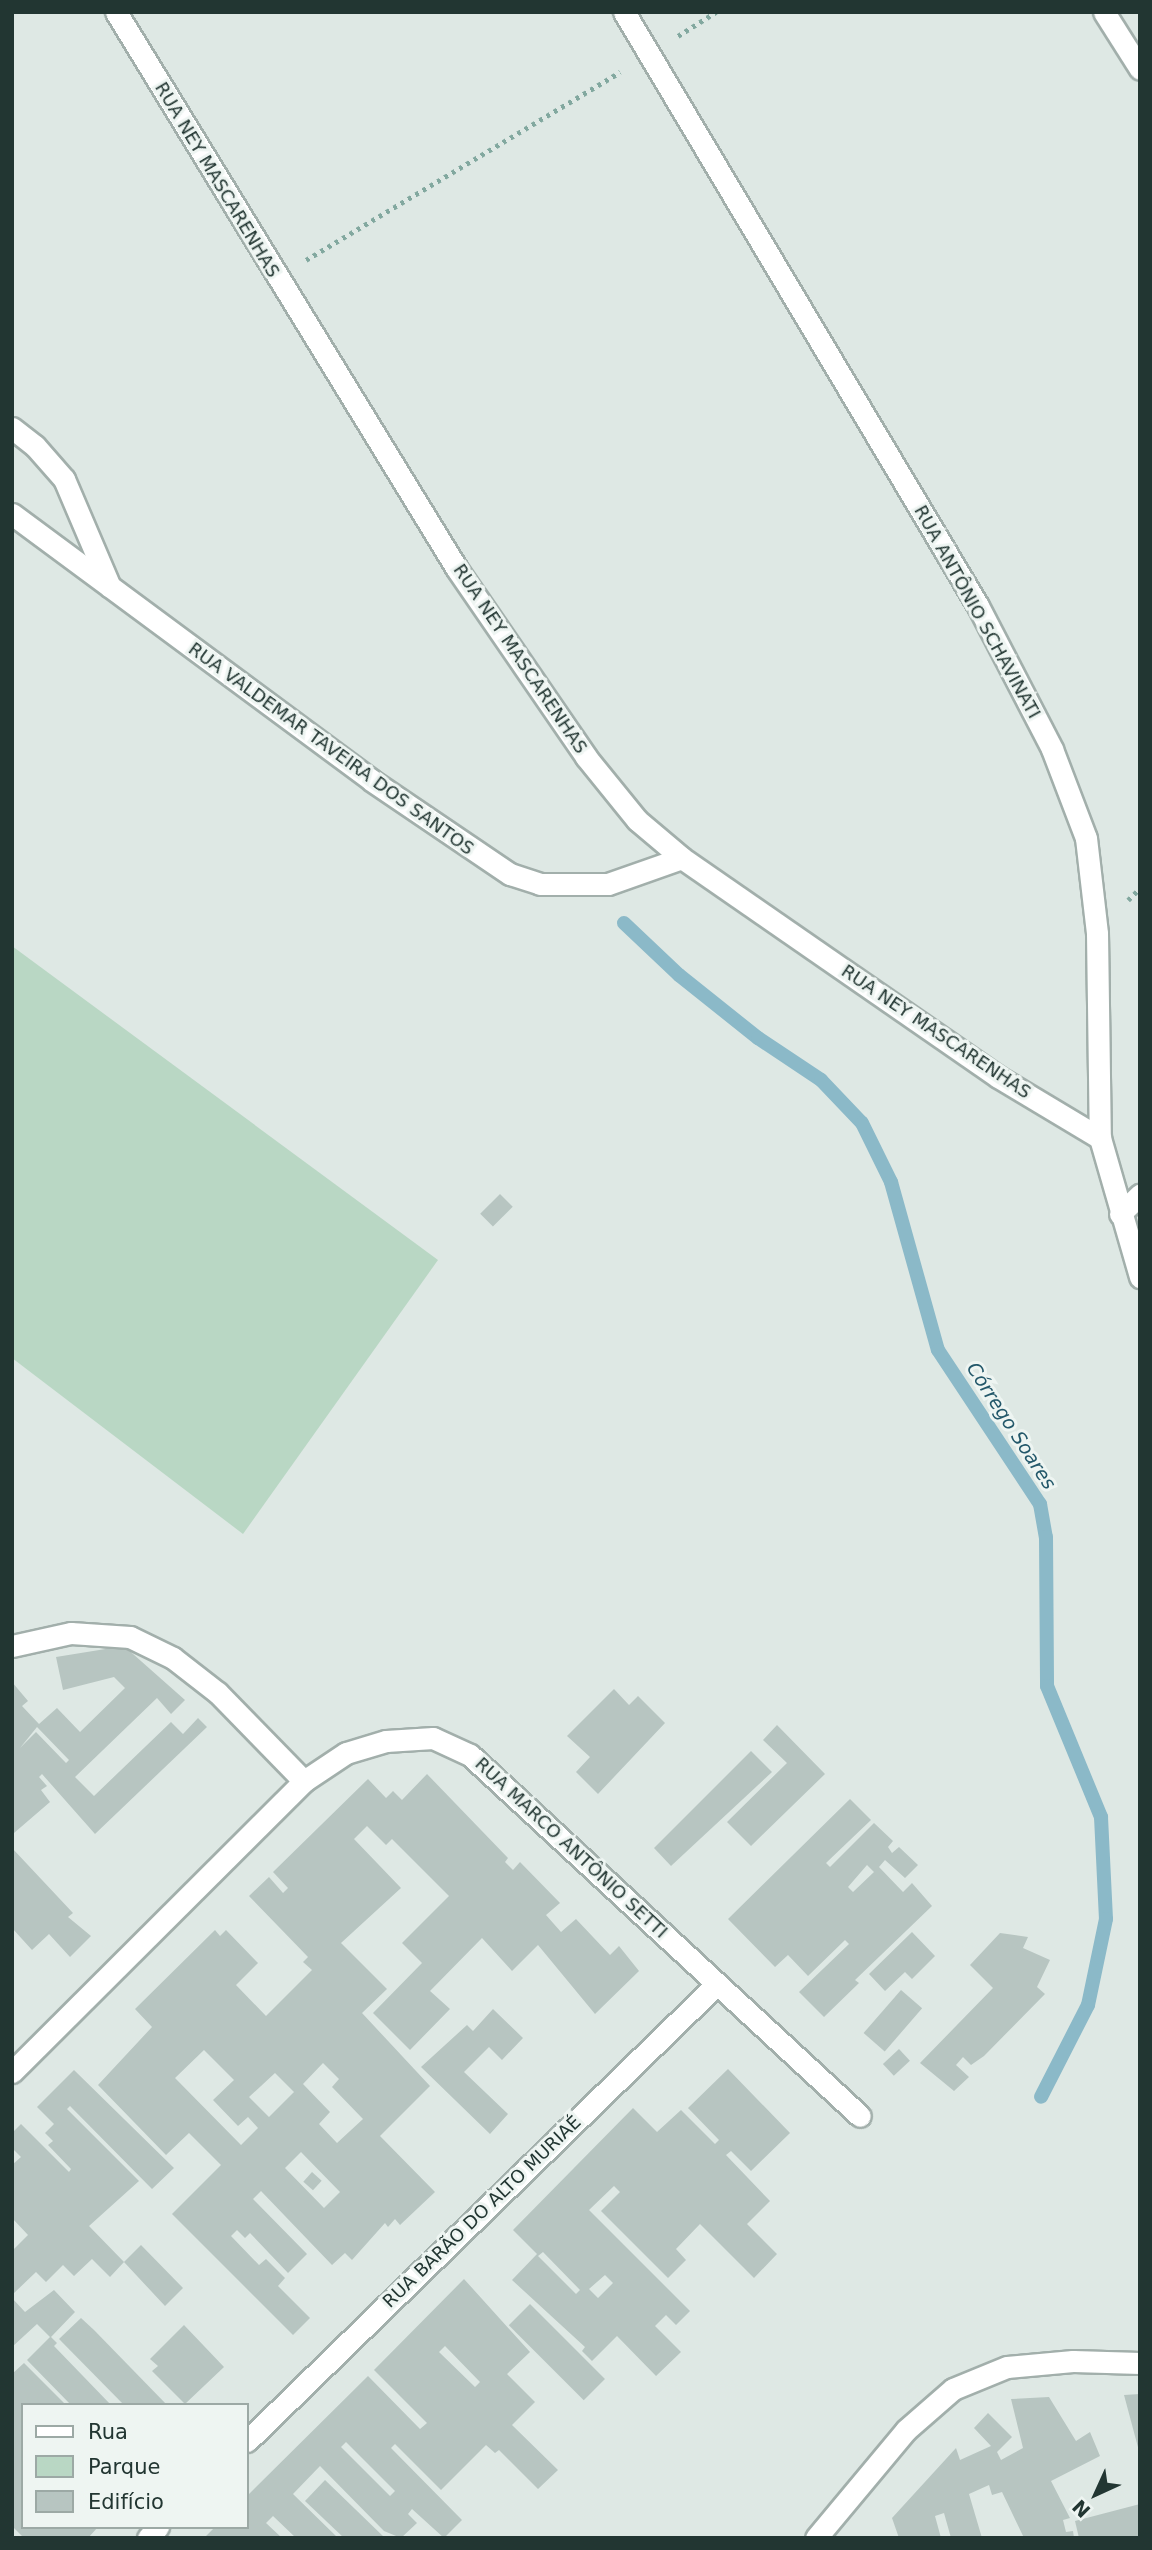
<!DOCTYPE html>
<html>
<head>
<meta charset="utf-8">
<style>
	body { margin:0 }
	#map { position:relative; width:1152px; height:2550px; overflow:hidden; background:#dee8e4; font-family:"DejaVu Sans",sans-serif }
	div>[style] { position:absolute }
	[style*='--x'] { left:calc(var(--x)*1px); top:calc(var(--y)*1px); width:calc(var(--w)*1px); rotate:calc(var(--a)*1deg) }
	.green>* { inset:0; background:#b9d7c4 }
	.stream>* { height:14px; margin:-7px; padding:0 7px; transform-origin:7px; border-radius:7px; background:#8bb9c8 }
	.building>* { inset:0; background:#b7c5c1; transform-origin:0 0 }
	.path>* { height:4.5px; margin-top:-2.25px; transform-origin:0; background:repeating-linear-gradient(90deg,#82a89f 0 3.5px,transparent 0 8.5px) }
	.roads { filter:drop-shadow(2px 0 #a2afab) drop-shadow(-2px 0 #a2afab) drop-shadow(0 2px #a2afab) drop-shadow(0 -2px #a2afab) }
	.minor>* { height:21px; margin:-10.5px; padding:0 10.5px; transform-origin:10.5px; border-radius:10.5px; background:#fff }
	span { translate:-50% -50%; white-space:nowrap; text-align:center; line-height:1.15; -webkit-text-stroke:6px #eef5f2; paint-order:stroke }
	.street-label { font-size:18px; color:#223632 }
	.water-label { font-size:19px; color:#23586a; font-style:italic }
	.frame { position:absolute; inset:0; border:14px solid #223632; pointer-events:none }
	.legend { position:absolute; left:21px; top:2403px; width:228px; height:126px; box-sizing:border-box; background:#eef5f2; border:2px solid #9ca9a5; margin:0; padding:9px 12px; list-style:none; font-size:21px; color:#223632 }
	.legend li { display:flex; align-items:center; gap:14px; height:35px }
	.legend b { width:35px; border:2px solid #9ca9a5 }
	.north { position:absolute; left:1061px; top:2459px; width:70px; height:70px; -webkit-text-stroke:5px #eef5f2; paint-order:stroke; rotate:225deg; font-size:19px; font-weight:700; line-height:28px; text-align:center; color:#223632 }
	.north::after { content:''; display:block; margin:auto; width:24px; height:32px; background:#223632; clip-path:polygon(50% 0,100% 100%,50% 72%,0 100%) }
</style>
</head>
<body>
<div id="map">
	<div class="green">
		<div style="clip-path:polygon(12px 946px,438px 1260px,243px 1534px,12px 1358px)"></div>
	</div>
	<div class="stream">
		<div style="--x:624;--y:923;--w:76;--a:43.4"></div>
		<div style="--x:679;--y:975;--w:101;--a:38.6"></div>
		<div style="--x:758;--y:1038;--w:76;--a:33.7"></div>
		<div style="--x:821;--y:1080;--w:59;--a:46.4"></div>
		<div style="--x:862;--y:1123;--w:66;--a:63.8"></div>
		<div style="--x:891;--y:1182;--w:174;--a:74.4"></div>
		<div style="--x:938;--y:1350;--w:185;--a:56.5"></div>
		<div style="--x:1040;--y:1504;--w:34;--a:80"></div>
		<div style="--x:1046;--y:1537;--w:149;--a:89.6"></div>
		<div style="--x:1047;--y:1686;--w:142;--a:67.6"></div>
		<div style="--x:1101;--y:1817;--w:102;--a:87.2"></div>
		<div style="--x:1106;--y:1919;--w:88;--a:101.8"></div>
		<div style="--x:1088;--y:2005;--w:103;--a:117.1"></div>
	</div>
	<div class="building">
		<div style="left:500px;top:1194px;width:18px;height:28px;rotate:45deg"></div>
		<div style="clip-path:polygon(evenodd,124px 1646px,185px 1700px,171px 1714px,157px 1698px,75px 1777px,94px 1796px,171px 1722px,183px 1734px,198px 1718px,207px 1727px,95px 1834px,42px 1774px,39px 1777px,47px 1786px,41px 1790px,50px 1802px,14px 1833px,12px 1682px,28px 1701px,22px 1706px,39px 1724px,57px 1708px,80px 1732px,125px 1688px,114px 1677px,63px 1690px,56px 1657px,124px 1646px,37px 1727px,69px 1760px,66px 1763px,36px 1732px,20px 1748px,37px 1727px)"></div>
		<div style="clip-path:polygon(614px 1689px,629px 1705px,638px 1696px,665px 1723px,598px 1794px,576px 1772px,590px 1757px,567px 1736px)"></div>
		<div style="clip-path:polygon(777px 1725px,825px 1774px,751px 1846px,727px 1822px,787px 1763px,763px 1740px)"></div>
		<div style="clip-path:polygon(751px 1751px,772px 1772px,671px 1866px,654px 1848px)"></div>
		<div style="clip-path:polygon(evenodd,427px 1774px,508px 1858px,505px 1862px,513px 1870px,520px 1862px,560px 1903px,546px 1915px,561px 1932px,576px 1919px,610px 1955px,619px 1946px,639px 1971px,595px 2014px,538px 1945px,512px 1971px,482px 1938px,430px 1991px,450px 2009px,410px 2050px,373px 2013px,422px 1963px,402px 1943px,449px 1896px,392px 1839px,386px 1845px,367px 1826px,354px 1839px,401px 1888px,341px 1943px,387px 1989px,362px 2013px,430px 2086px,380px 2136px,435px 2192px,400px 2225px,395px 2219px,388px 2227px,385px 2223px,352px 2260px,345px 2253px,332px 2265px,261px 2191px,253px 2199px,307px 2254px,288px 2273px,250px 2233px,245px 2238px,237px 2230px,231px 2236px,259px 2265px,266px 2259px,285px 2278px,278px 2286px,310px 2318px,293px 2335px,172px 2214px,221px 2165px,189px 2133px,166px 2155px,98px 2085px,152px 2027px,135px 2009px,215px 1930px,220px 1936px,226px 1930px,258px 1963px,236px 1985px,266px 2016px,312px 1970px,303px 1962px,308px 1957px,249px 1896px,269px 1877px,283px 1893px,288px 1888px,273px 1872px,368px 1779px,386px 1798px,393px 1791px,402px 1800px,427px 1774px,204px 2050px,234px 2080px,213px 2100px,238px 2126px,248px 2117px,258px 2128px,241px 2145px,175px 2078px,204px 2050px,427px 1774px,323px 2063px,339px 2079px,332px 2087px,363px 2119px,337px 2143px,319px 2124px,330px 2112px,303px 2084px,323px 2063px,427px 1774px,275px 2073px,294px 2092px,269px 2117px,249px 2097px,275px 2073px,427px 1774px,301px 2152px,340px 2192px,324px 2208px,285px 2168px,301px 2152px)"></div>
		<div style="clip-path:polygon(evenodd,850px 1799px,871px 1820px,826px 1863px,830px 1867px,874px 1823px,893px 1841px,888px 1847px,892px 1853px,899px 1847px,918px 1865px,905px 1878px,885px 1860px,879px 1867px,903px 1892px,912px 1883px,932px 1906px,855px 1980px,859px 1983px,824px 2017px,799px 1992px,849px 1944px,845px 1940px,808px 1976px,788px 1955px,775px 1967px,728px 1919px,850px 1799px,867px 1865px,874px 1872px,853px 1892px,848px 1887px,867px 1865px)"></div>
		<div style="clip-path:polygon(12px 1848px,73px 1913px,68px 1917px,91px 1936px,70px 1957px,49px 1934px,32px 1950px,12px 1928px)"></div>
		<div style="clip-path:polygon(912px 1932px,935px 1956px,912px 1979px,905px 1972px,885px 1991px,869px 1974px)"></div>
		<div style="clip-path:polygon(1000px 1933px,1028px 1937px,1023px 1948px,1050px 1960px,1037px 1987px,1045px 1994px,984px 2056px,971px 2065px,963px 2057px,956px 2065px,969px 2077px,954px 2091px,920px 2063px,993px 1988px,970px 1965px)"></div>
		<div style="left:901px;top:1990px;width:28px;height:57px;rotate:41deg"></div>
		<div style="clip-path:polygon(493px 2009px,523px 2038px,502px 2060px,489px 2047px,464px 2072px,508px 2114px,490px 2134px,421px 2067px,467px 2025px,473px 2031px)"></div>
		<div style="left:899px;top:2049px;width:16px;height:22px;rotate:47deg"></div>
		<div style="clip-path:polygon(evenodd,728px 2069px,790px 2133px,751px 2171px,731px 2151px,726px 2155px,770px 2201px,747px 2224px,777px 2254px,754px 2278px,700px 2224px,676px 2249px,686px 2260px,668px 2278px,601px 2211px,620px 2192px,614px 2186px,589px 2210px,690px 2311px,676px 2325px,666px 2315px,655px 2326px,681px 2352px,656px 2376px,617px 2336px,592px 2361px,582px 2351px,585px 2347px,512px 2280px,537px 2254px,513px 2230px,633px 2108px,657px 2132px,681px 2110px,715px 2144px,719px 2140px,688px 2108px,728px 2069px,543px 2252px,580px 2290px,576px 2294px,538px 2256px,543px 2252px,728px 2069px,605px 2275px,613px 2283px,598px 2298px,589px 2289px,605px 2275px)"></div>
		<div style="clip-path:polygon(74px 2070px,174px 2168px,152px 2189px,70px 2106px,67px 2109px,139px 2181px,89px 2226px,124px 2262px,141px 2245px,183px 2288px,165px 2306px,124px 2262px,110px 2277px,92px 2259px,74px 2276px,63px 2265px,46px 2282px,36px 2272px,12px 2295px,12px 2251px,28px 2235px,12px 2218px,12px 2165px,21px 2157px,12px 2148px,12px 2133px,21px 2124px,69px 2172px,71px 2169px,48px 2145px,53px 2141px,45px 2133px,54px 2124px,37px 2107px)"></div>
		<div style="left:312px;top:2172px;width:13px;height:13px;rotate:42deg"></div>
		<div style="clip-path:polygon(evenodd,464px 2279px,530px 2352px,507px 2374px,535px 2402px,512px 2425px,558px 2470px,538px 2489px,499px 2450px,495px 2453px,486px 2445px,441px 2490px,395px 2444px,391px 2448px,462px 2520px,444px 2538px,412px 2509px,408px 2514px,417px 2523px,401px 2538px,384px 2531px,320px 2466px,293px 2494px,338px 2538px,296px 2538px,273px 2516px,266px 2523px,282px 2538px,204px 2538px,215px 2527px,247px 2527px,247px 2496px,368px 2376px,420px 2429px,427px 2423px,374px 2370px,464px 2279px,445px 2346px,480px 2382px,475px 2387px,439px 2352px,445px 2346px,464px 2279px,346px 2442px,395px 2491px,390px 2496px,341px 2447px,346px 2442px)"></div>
		<div style="clip-path:polygon(54px 2290px,75px 2312px,51px 2337px,57px 2343px,54px 2346px,111px 2405px,71px 2405px,27px 2360px,50px 2337px,37px 2324px,12px 2347px,12px 2298px,25px 2312px)"></div>
		<div style="left:530px;top:2304px;width:106px;height:30px;rotate:45deg"></div>
		<div style="clip-path:polygon(81px 2318px,94px 2330px,167px 2405px,124px 2405px,59px 2339px)"></div>
		<div style="clip-path:polygon(184px 2325px,224px 2367px,185px 2404px,152px 2371px,158px 2366px,150px 2359px)"></div>
		<div style="clip-path:polygon(24px 2363px,66px 2405px,23px 2405px,23px 2527px,98px 2527px,88px 2538px,24px 2538px,12px 2526px,12px 2374px)"></div>
		<div style="clip-path:polygon(1140px 2394px,1140px 2451px,1139px 2451px,1124px 2395px)"></div>
		<div style="clip-path:polygon(1049px 2397px,1076px 2441px,1090px 2432px,1100px 2456px,1051px 2481px,1070px 2518px,1063px 2520px,1066px 2532px,1073px 2531px,1074px 2538px,1024px 2538px,1002px 2492px,992px 2495px,989px 2485px,969px 2494px,982px 2538px,951px 2538px,944px 2513px,935px 2516px,941px 2538px,899px 2538px,892px 2518px,956px 2448px,960px 2460px,991px 2446px,974px 2428px,988px 2413px,1012px 2437px,997px 2452px,1001px 2460px,1023px 2448px,1011px 2399px)"></div>
		<div style="clip-path:polygon(325px 2480px,385px 2538px,344px 2538px,305px 2501px)"></div>
		<div style="clip-path:polygon(1140px 2504px,1140px 2538px,1079px 2538px,1075px 2521px)"></div>
	</div>
	<div class="path">
		<div style="--x:678;--y:36;--w:45;--a:-32.3"></div>
		<div style="--x:306;--y:260;--w:366;--a:-30.9"></div>
		<div style="--x:1128;--y:900;--w:17;--a:-45"></div>
	</div>
	<div class="roads">
		<div class="minor">
			<div style="--x:116;--y:12;--w:653;--a:58.52"></div>
			<div style="--x:457;--y:569;--w:228;--a:55.5"></div>
			<div style="--x:586;--y:757;--w:81;--a:51"></div>
			<div style="--x:637;--y:820;--w:59;--a:40.2"></div>
			<div style="--x:682;--y:858;--w:384;--a:34.7"></div>
			<div style="--x:998;--y:1077;--w:119;--a:30.9"></div>
			<div style="--x:624;--y:12;--w:691;--a:59.21"></div>
			<div style="--x:978;--y:606;--w:161;--a:62.6"></div>
			<div style="--x:1052;--y:749;--w:95;--a:69.1"></div>
			<div style="--x:1086;--y:838;--w:96;--a:83.4"></div>
			<div style="--x:1097;--y:933;--w:205;--a:89.2"></div>
			<div style="--x:1100;--y:1138;--w:145;--a:73.9"></div>
			<div style="--x:1104;--y:12;--w:67;--a:57.7"></div>
			<div style="--x:12;--y:428;--w:29;--a:38"></div>
			<div style="--x:35;--y:446;--w:44;--a:48.7"></div>
			<div style="--x:64;--y:479;--w:117;--a:66.9"></div>
			<div style="--x:12;--y:514;--w:447;--a:36.5"></div>
			<div style="--x:371;--y:780;--w:168;--a:34.1"></div>
			<div style="--x:510;--y:874;--w:32;--a:18"></div>
			<div style="--x:540;--y:884;--w:68;--a:0"></div>
			<div style="--x:608;--y:884;--w:78;--a:-19.4"></div>
			<div style="--x:1120;--y:1214;--w:28;--a:-44"></div>
			<div style="--x:12;--y:1646;--w:60;--a:-12.4"></div>
			<div style="--x:71;--y:1633;--w:59;--a:3.9"></div>
			<div style="--x:130;--y:1637;--w:48;--a:26"></div>
			<div style="--x:173;--y:1658;--w:57;--a:37.9"></div>
			<div style="--x:218;--y:1693;--w:123;--a:45.7"></div>
			<div style="--x:12;--y:2072;--w:412;--a:-44.9"></div>
			<div style="--x:304;--y:1781;--w:50;--a:-33.7"></div>
			<div style="--x:346;--y:1753;--w:42;--a:-16.7"></div>
			<div style="--x:386;--y:1741;--w:47;--a:-3.7"></div>
			<div style="--x:433;--y:1738;--w:41;--a:24.7"></div>
			<div style="--x:470;--y:1755;--w:531;--a:42.79"></div>
			<div style="--x:247;--y:2441;--w:656;--a:-44.2"></div>
			<div style="--x:148;--y:2538;--w:15;--a:-48"></div>
			<div style="--x:816;--y:2538;--w:141;--a:-50.2"></div>
			<div style="--x:906;--y:2430;--w:62;--a:-41.1"></div>
			<div style="--x:953;--y:2389;--w:58;--a:-22.2"></div>
			<div style="--x:1007;--y:2367;--w:66;--a:-5.2"></div>
			<div style="--x:1073;--y:2361;--w:67;--a:1.7"></div>
		</div>
	</div>
	<div class="street-label">
		<span style="left:217px;top:180px;rotate:59deg">RUA NEY MASCARENHAS</span>
		<span style="left:977px;top:612px;rotate:61deg">RUA ANTÔNIO SCHAVINATI</span>
		<span style="left:520px;top:659px;rotate:56deg">RUA NEY MASCARENHAS</span>
		<span style="left:331px;top:749px;rotate:36deg">RUA VALDEMAR TAVEIRA DOS SANTOS</span>
		<span style="left:936px;top:1032px;rotate:34deg">RUA NEY MASCARENHAS</span>
		<span style="left:571px;top:1848px;rotate:43deg">RUA MARCO ANTÔNIO SETTI</span>
		<span style="left:482px;top:2212px;rotate:-44deg">RUA BARÃO DO ALTO MURIAÉ</span>
	</div>
	<div class="water-label">
		<span style="left:1011px;top:1426px;rotate:57deg">Córrego Soares</span>
	</div>
	<div class="frame"></div>
	<ul class="legend">
	<li><b style="height:9px;background:#fff"></b>Rua</li>
	<li><b style="height:19px;background:#b9d7c4"></b>Parque</li>
	<li><b style="height:19px;background:#b7c5c1"></b>Edifício</li>
	</ul>
	<div class="north">N</div>
</div>
</body>
</html>
